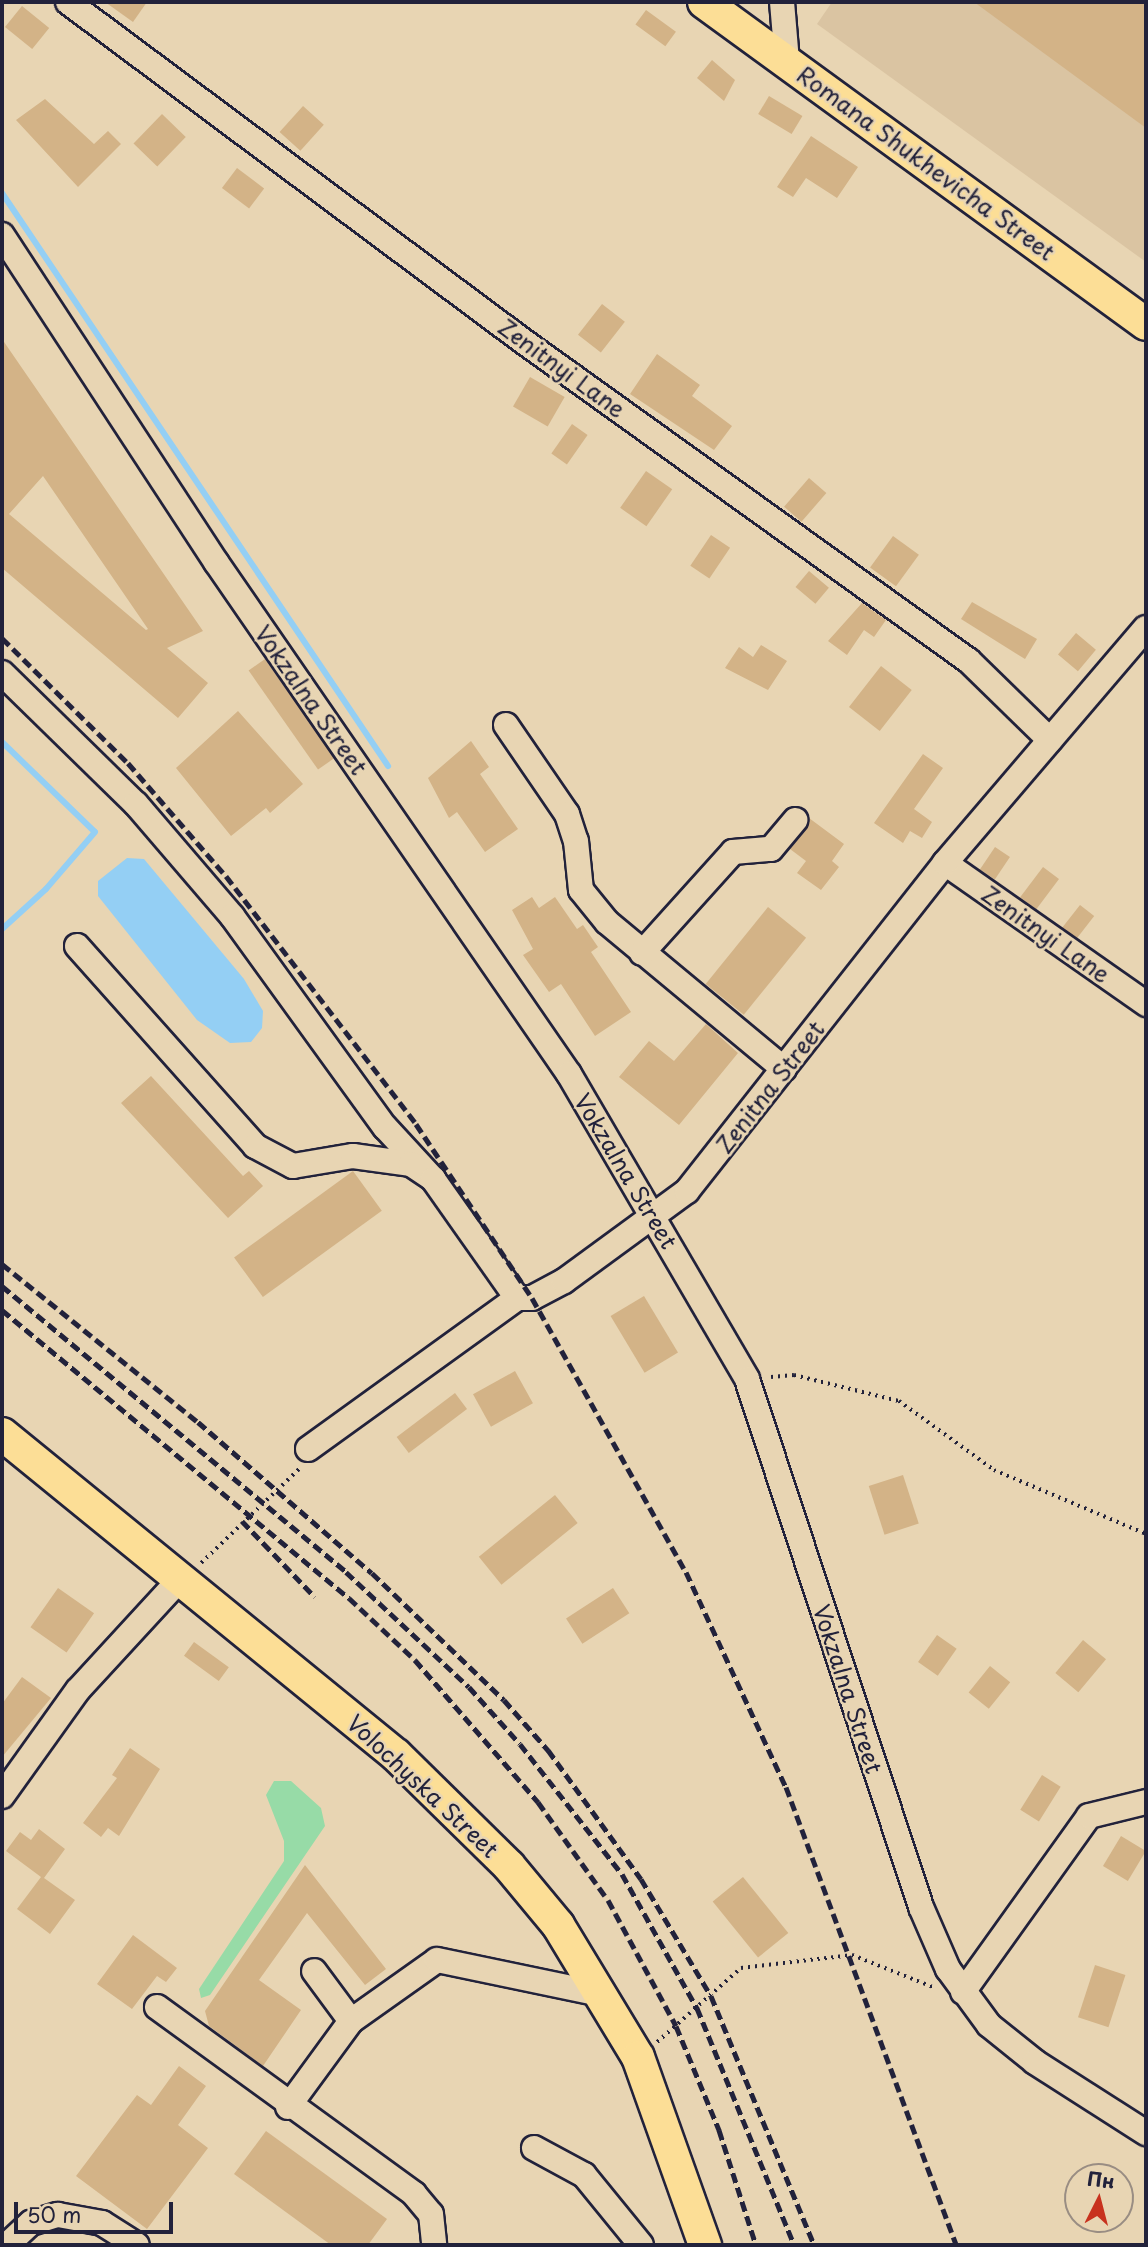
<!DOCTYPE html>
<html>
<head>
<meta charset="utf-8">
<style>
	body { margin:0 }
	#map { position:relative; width:1148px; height:2247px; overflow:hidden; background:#e8d5b3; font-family:"Playpen Sans",sans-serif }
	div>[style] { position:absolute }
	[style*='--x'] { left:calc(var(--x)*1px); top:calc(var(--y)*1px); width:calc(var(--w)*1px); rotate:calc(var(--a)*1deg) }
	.built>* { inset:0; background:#dac4a2 }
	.green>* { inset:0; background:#97dba7 }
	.water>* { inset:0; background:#94cff4 }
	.stream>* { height:6px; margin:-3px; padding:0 3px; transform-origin:3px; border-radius:3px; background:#94cff4 }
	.building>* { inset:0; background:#d3b387; transform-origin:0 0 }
	.path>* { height:3.5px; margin-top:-1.75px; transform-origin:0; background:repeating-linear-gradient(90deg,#22223b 0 2px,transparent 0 7px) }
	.roads { filter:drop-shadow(2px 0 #22223b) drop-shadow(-2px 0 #22223b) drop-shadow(0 2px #22223b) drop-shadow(0 -2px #22223b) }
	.minor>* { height:24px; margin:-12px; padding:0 12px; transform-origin:12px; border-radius:12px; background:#e8d5b3 }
	.major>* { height:32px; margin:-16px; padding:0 16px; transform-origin:16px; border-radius:16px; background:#fcde96 }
	.rail>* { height:5px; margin-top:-2.5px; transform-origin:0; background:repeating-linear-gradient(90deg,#22223b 0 10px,transparent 0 15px) }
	span { translate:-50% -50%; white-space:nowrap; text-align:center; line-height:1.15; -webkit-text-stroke:5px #e8d5b3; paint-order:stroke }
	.street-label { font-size:23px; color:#22223b }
	.frame { position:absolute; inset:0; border:4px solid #22223b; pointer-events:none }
	.north { position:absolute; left:1064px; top:2163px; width:70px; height:70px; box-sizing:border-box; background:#e8d5b3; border:2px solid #998d83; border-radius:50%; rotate:6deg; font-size:19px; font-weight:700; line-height:28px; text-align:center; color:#22223b }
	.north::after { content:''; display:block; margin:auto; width:24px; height:32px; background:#c8321e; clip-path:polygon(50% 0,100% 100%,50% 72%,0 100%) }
	.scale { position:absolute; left:14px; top:2202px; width:159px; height:32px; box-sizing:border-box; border:4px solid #22223b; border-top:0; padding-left:9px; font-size:21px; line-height:24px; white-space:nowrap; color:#22223b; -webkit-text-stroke:5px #e8d5b3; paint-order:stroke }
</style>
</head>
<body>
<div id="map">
	<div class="built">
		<div style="clip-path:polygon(832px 2px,1146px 2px,1146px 262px,817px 24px)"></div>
	</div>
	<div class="green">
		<div style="clip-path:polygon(274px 1781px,291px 1781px,321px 1808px,325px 1826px,210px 1995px,201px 1998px,199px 1989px,284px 1861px,284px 1841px,266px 1795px)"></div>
	</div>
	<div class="water">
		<div style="clip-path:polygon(127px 858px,144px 859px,244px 979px,263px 1011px,262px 1028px,251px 1042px,230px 1043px,197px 1020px,98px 896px,98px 881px)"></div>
	</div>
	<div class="stream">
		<div style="--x:2;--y:193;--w:691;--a:56.03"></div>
		<div style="--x:2;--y:742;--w:129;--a:44.1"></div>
		<div style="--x:95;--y:832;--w:75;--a:130.7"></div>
		<div style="--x:46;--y:889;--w:59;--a:137.7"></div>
	</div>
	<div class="building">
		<div style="clip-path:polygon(105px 2px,147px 2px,133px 22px)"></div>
		<div style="clip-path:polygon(974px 2px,1146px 2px,1146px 128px)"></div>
		<div style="left:22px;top:6px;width:35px;height:27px;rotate:39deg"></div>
		<div style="left:646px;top:10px;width:37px;height:18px;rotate:36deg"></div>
		<div style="clip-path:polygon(712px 60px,735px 80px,724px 101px,697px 78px)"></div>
		<div style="left:769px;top:96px;width:39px;height:21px;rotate:31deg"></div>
		<div style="clip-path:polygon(45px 99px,94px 144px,108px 131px,121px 144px,78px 187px,16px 120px)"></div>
		<div style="left:303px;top:106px;width:28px;height:35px;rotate:42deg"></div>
		<div style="left:162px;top:114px;width:33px;height:41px;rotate:44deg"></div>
		<div style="clip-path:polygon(811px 136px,858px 167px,837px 198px,806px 178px,793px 197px,777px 187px)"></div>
		<div style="left:237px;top:168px;width:34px;height:25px;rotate:37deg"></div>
		<div style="left:602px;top:304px;width:29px;height:39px;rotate:38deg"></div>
		<div style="clip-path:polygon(evenodd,2px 339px,203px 631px,167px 648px,208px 683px,178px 718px,2px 568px,2px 339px,43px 476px,148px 629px,146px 630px,9px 514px,43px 476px)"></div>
		<div style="clip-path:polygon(657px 354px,700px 385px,692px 396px,732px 426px,714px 450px,630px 394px)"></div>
		<div style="left:530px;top:377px;width:40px;height:34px;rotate:30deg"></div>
		<div style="left:572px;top:424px;width:19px;height:36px;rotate:35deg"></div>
		<div style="left:646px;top:471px;width:32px;height:45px;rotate:35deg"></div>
		<div style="left:809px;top:478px;width:23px;height:38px;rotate:41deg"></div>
		<div style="left:711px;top:535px;width:23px;height:37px;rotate:34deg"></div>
		<div style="left:893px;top:536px;width:32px;height:39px;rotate:36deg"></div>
		<div style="left:809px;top:571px;width:26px;height:21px;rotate:40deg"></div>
		<div style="clip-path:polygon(972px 602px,1037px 639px,1025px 659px,961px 619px)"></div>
		<div style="clip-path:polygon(862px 603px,886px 620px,874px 637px,864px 630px,847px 655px,828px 641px)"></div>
		<div style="left:1076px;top:633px;width:26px;height:28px;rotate:40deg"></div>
		<div style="clip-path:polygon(761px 645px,787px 661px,768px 690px,725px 668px,739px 647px,753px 657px)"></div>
		<div style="left:265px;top:659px;width:121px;height:20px;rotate:55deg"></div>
		<div style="left:881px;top:666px;width:39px;height:52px;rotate:38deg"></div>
		<div style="clip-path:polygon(238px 711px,303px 784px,270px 813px,266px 808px,231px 836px,176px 768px)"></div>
		<div style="clip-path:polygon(471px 741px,489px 767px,480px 774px,518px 829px,485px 852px,457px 812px,449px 818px,428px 778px)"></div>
		<div style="clip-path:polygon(923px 754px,943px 768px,914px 809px,932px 822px,922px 838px,910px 831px,903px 843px,874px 823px)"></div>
		<div style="clip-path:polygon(809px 818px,844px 844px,832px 861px,839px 867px,821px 890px,797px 873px,806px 861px,790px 849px)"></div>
		<div style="left:995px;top:847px;width:18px;height:27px;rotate:34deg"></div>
		<div style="left:1043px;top:867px;width:20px;height:38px;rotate:37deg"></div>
		<div style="clip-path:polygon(532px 897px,539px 908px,555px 897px,577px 929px,583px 925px,598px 947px,591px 952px,631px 1012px,595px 1036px,561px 984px,549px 992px,523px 955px,533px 949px,512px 910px)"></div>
		<div style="left:1080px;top:905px;width:18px;height:29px;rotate:38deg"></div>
		<div style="left:768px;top:907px;width:49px;height:99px;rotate:39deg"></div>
		<div style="clip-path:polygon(706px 1024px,738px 1053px,679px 1125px,619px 1077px,649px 1041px,674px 1061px)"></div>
		<div style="clip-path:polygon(151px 1076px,243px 1176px,249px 1171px,263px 1186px,228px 1218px,121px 1103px)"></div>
		<div style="left:353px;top:1171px;width:49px;height:147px;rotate:54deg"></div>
		<div style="left:644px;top:1296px;width:66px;height:39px;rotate:59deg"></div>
		<div style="left:515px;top:1371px;width:37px;height:48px;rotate:61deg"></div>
		<div style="left:455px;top:1393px;width:20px;height:73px;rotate:53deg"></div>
		<div style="left:903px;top:1475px;width:51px;height:36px;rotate:72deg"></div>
		<div style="left:555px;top:1495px;width:36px;height:98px;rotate:51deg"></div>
		<div style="left:58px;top:1588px;width:44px;height:48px;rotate:35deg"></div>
		<div style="left:613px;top:1588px;width:30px;height:56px;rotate:57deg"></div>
		<div style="left:937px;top:1635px;width:24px;height:33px;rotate:35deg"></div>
		<div style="left:1083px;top:1640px;width:30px;height:43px;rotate:40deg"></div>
		<div style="left:194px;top:1642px;width:43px;height:17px;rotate:36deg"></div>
		<div style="left:990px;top:1666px;width:26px;height:34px;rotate:39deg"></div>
		<div style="clip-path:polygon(22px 1677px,51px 1698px,2px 1757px,2px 1704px)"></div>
		<div style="clip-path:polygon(130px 1748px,160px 1769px,119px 1836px,108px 1828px,101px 1837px,83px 1823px,117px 1778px,112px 1775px)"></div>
		<div style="left:1042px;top:1775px;width:22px;height:41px;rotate:32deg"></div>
		<div style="clip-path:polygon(39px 1829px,65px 1849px,44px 1878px,75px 1900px,50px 1934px,17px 1909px,41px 1877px,6px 1851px,20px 1832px,31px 1840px)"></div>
		<div style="left:1121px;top:1836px;width:29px;height:35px;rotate:31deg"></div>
		<div style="clip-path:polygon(305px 1865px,386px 1969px,365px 1985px,307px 1913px,259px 1980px,301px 2010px,263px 2066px,209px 2026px,205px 2011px)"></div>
		<div style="left:743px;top:1877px;width:72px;height:39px;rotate:51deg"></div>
		<div style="clip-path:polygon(133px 1935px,177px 1968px,166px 1982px,157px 1976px,132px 2009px,97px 1984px)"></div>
		<div style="left:1095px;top:1965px;width:32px;height:55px;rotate:18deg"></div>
		<div style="clip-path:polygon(179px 2066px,206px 2086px,178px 2125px,208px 2148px,147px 2229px,76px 2176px,137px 2095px,151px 2105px)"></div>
		<div style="clip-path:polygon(266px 2131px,387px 2219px,368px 2245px,331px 2245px,234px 2174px)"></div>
	</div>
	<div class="path">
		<div style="--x:771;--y:1377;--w:23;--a:-5"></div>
		<div style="--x:794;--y:1375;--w:108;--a:13.9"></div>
		<div style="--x:899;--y:1401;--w:117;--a:36"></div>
		<div style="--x:994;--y:1470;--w:165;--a:22.8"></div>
		<div style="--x:201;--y:1563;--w:136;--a:-43.8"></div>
		<div style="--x:657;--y:2042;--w:112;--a:-41.4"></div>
		<div style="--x:741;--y:1968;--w:112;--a:-6.7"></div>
		<div style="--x:852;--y:1955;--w:87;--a:21.6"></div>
	</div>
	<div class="roads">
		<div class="minor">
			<div style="--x:68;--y:2;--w:567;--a:36.69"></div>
			<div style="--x:523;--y:341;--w:549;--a:35.66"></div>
			<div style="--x:969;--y:661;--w:113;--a:44.3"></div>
			<div style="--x:782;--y:2;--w:59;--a:85.2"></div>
			<div style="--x:2;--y:235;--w:391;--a:56.8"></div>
			<div style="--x:216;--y:562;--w:622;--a:55.42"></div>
			<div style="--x:569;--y:1074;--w:353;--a:59.7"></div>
			<div style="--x:747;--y:1379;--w:556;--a:71.76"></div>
			<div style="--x:921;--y:1907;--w:68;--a:66.5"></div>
			<div style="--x:948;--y:1969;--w:69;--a:53.8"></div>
			<div style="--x:989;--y:2025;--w:59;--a:38.8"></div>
			<div style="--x:1035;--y:2062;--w:132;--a:32.6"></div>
			<div style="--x:2;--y:673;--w:187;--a:44.4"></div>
			<div style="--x:136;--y:804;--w:148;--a:49.4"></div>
			<div style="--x:232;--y:916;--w:261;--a:54.1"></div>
			<div style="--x:385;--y:1127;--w:71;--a:47.3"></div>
			<div style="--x:506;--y:725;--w:108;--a:55.6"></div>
			<div style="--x:567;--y:814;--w:28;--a:72"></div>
			<div style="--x:576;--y:841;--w:49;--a:84.2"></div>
			<div style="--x:581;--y:890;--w:41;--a:50.9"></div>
			<div style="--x:607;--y:922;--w:230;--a:39.7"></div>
			<div style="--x:945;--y:863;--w:246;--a:35"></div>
			<div style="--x:77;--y:946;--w:268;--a:48.3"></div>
			<div style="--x:255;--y:1146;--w:43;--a:27.8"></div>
			<div style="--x:293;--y:1166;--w:61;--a:-9.5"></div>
			<div style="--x:353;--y:1156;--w:59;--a:7.9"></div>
			<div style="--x:411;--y:1164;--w:27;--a:34"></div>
			<div style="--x:433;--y:1179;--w:146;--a:54.8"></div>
			<div style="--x:642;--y:953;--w:136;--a:-48"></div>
			<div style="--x:733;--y:852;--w:38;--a:-5"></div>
			<div style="--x:771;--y:849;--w:38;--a:-50"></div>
			<div style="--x:308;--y:1449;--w:258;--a:-35.8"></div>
			<div style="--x:517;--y:1298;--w:15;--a:0"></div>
			<div style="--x:532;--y:1298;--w:36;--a:-28"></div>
			<div style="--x:564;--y:1281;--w:152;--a:-36.2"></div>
			<div style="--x:687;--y:1191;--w:417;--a:-51.8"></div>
			<div style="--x:945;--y:863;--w:309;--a:-49.5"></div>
			<div style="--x:2;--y:1796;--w:130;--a:-54.4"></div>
			<div style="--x:78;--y:1690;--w:151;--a:-47.4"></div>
			<div style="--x:963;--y:1992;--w:216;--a:-54.4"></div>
			<div style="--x:1089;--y:1816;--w:59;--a:-13.8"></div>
			<div style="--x:157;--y:2007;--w:318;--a:36"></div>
			<div style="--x:414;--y:2194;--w:26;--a:50"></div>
			<div style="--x:431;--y:2214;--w:31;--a:84"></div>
			<div style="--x:351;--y:2021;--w:105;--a:-35.3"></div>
			<div style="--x:437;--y:1960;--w:167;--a:11.8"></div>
			<div style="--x:288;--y:2107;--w:107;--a:-53.8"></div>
			<div style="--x:351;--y:2021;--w:62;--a:-126.5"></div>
			<div style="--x:534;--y:2148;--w:57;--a:28.4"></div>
			<div style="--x:584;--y:2175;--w:90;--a:50.8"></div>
			<div style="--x:7;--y:2245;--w:33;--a:-43"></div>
			<div style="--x:31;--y:2223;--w:28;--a:-17"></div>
			<div style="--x:58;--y:2215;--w:45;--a:10.3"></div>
			<div style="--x:102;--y:2223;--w:41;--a:32.2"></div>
		</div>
		<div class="major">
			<div style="--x:704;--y:2;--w:547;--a:36.07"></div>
			<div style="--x:2;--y:1434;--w:508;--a:39.17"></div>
			<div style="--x:396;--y:1755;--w:158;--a:44.5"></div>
			<div style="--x:509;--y:1866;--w:77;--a:50.3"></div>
			<div style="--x:558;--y:1925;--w:154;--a:58.8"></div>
			<div style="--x:638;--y:2057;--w:200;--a:70.4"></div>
		</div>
	</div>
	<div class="rail">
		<div style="--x:2;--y:638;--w:177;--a:44.8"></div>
		<div style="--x:128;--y:763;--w:150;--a:49.1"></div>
		<div style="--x:226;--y:876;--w:312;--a:52.5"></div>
		<div style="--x:416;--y:1124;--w:209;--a:56.3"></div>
		<div style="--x:532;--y:1298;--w:314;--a:60.7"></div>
		<div style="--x:686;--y:1572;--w:237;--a:65.1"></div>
		<div style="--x:786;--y:1787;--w:489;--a:69.6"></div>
		<div style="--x:2;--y:1264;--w:252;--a:38.9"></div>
		<div style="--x:198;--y:1422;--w:230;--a:41"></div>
		<div style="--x:372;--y:1573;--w:183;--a:43.9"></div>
		<div style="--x:504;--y:1700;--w:67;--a:48.7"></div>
		<div style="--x:548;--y:1750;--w:159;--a:54.2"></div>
		<div style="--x:641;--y:1879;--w:136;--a:59.1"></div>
		<div style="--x:711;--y:1996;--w:269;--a:67.5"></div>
		<div style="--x:2;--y:1286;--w:447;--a:39.7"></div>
		<div style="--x:346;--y:1572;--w:168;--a:43.1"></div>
		<div style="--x:469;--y:1687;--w:76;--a:48.2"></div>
		<div style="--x:520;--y:1744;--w:165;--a:51.9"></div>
		<div style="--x:622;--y:1874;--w:154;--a:60.8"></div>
		<div style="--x:697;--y:2008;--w:256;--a:67.7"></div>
		<div style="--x:2;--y:1310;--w:451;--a:39.7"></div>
		<div style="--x:349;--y:1598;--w:91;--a:43.2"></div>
		<div style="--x:415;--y:1660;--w:188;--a:49.1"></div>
		<div style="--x:538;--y:1802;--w:120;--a:54.5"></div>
		<div style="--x:608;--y:1900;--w:143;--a:61.6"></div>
		<div style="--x:676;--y:2026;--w:113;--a:67.5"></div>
		<div style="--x:719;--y:2130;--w:121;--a:72.2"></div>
		<div style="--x:242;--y:1521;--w:105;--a:46.2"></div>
	</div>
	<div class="street-label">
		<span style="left:926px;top:163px;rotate:36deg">Romana Shukhevicha Street</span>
		<span style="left:562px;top:368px;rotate:36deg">Zenitnyi Lane</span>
		<span style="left:311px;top:700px;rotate:55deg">Vokzalna Street</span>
		<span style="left:1046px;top:934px;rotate:35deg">Zenitnyi Lane</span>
		<span style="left:770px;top:1087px;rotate:-52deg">Zenitna Street</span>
		<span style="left:626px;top:1171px;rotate:59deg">Vokzalna Street</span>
		<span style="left:848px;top:1689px;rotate:72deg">Vokzalna Street</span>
		<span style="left:423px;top:1786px;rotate:43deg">Volochyska Street</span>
	</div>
	<div class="frame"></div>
	<div class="north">Пн</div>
	<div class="scale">50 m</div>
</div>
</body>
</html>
